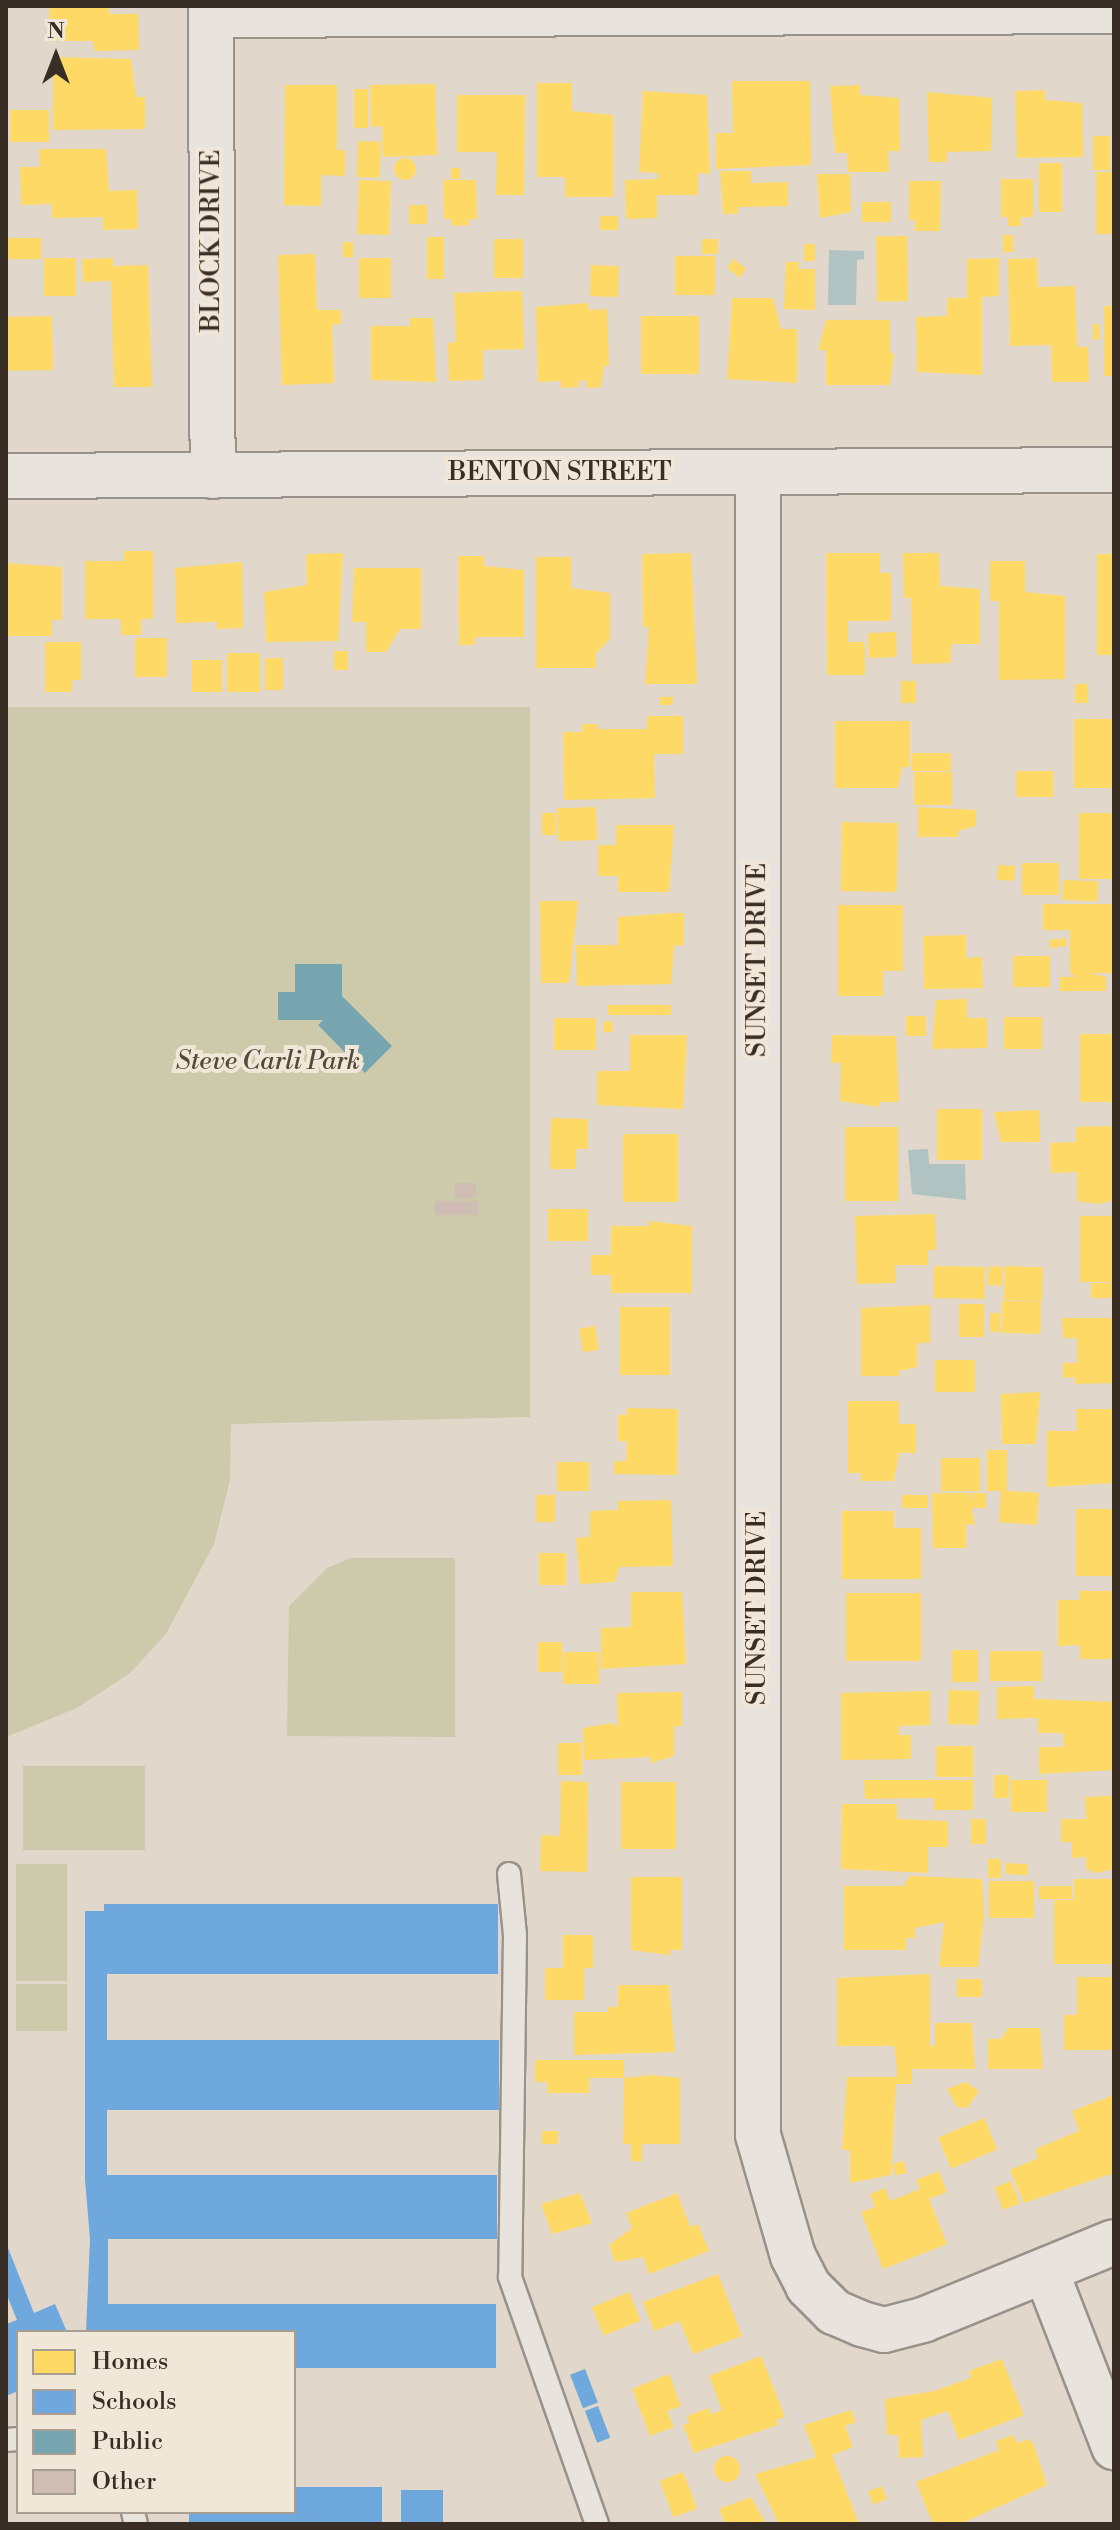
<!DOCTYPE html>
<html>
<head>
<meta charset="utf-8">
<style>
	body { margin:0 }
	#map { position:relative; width:1120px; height:2530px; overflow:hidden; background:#e1d8cb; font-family:"Libre Bodoni",serif }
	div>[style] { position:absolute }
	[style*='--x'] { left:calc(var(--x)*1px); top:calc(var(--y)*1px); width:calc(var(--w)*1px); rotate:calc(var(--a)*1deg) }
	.green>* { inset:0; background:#cccaab; transform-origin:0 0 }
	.water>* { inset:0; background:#b0c2c1 }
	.homes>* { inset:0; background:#ffd966; transform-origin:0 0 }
	.round { border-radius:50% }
	.schools>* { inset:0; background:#6fa8dc; transform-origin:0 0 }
	.public>* { inset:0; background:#76a5af }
	.building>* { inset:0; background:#cfbcb3; transform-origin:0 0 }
	.roads { filter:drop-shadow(2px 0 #98928a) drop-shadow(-2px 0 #98928a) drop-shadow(0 2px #98928a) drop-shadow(0 -2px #98928a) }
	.lane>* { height:22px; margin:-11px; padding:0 11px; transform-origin:11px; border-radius:11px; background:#e8e3dd }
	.street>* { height:44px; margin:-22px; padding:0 22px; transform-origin:22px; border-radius:22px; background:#e8e3dd }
	.secondary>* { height:44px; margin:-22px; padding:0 22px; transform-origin:22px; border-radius:22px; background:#e8e3dd }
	span { translate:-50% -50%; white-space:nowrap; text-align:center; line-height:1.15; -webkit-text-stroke:8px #f1e7d8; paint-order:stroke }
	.street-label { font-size:26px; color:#382e26 }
	.park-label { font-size:26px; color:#524b3b; font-style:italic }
	.frame { position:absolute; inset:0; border:8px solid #382e26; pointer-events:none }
	.legend { position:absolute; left:16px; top:2330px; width:280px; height:184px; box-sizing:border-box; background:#f1e7d8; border:2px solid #a79d91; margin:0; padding:10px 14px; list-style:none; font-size:24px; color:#382e26 }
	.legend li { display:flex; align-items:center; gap:16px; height:40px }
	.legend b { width:40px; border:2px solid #a79d91 }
	.north { position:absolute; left:16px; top:16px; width:80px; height:80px; -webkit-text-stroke:6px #f1e7d8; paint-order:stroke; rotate:0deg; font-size:22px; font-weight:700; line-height:32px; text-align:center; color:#382e26 }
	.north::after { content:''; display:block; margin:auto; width:28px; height:36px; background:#382e26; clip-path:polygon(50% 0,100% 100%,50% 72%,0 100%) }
</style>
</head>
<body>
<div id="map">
	<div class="green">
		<div style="clip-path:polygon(6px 707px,530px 707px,530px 1417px,231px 1424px,230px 1480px,214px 1544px,166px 1634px,130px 1673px,77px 1708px,6px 1737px)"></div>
		<div style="clip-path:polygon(351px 1558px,455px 1558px,455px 1737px,287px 1736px,289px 1606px,327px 1568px)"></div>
		<div style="left:23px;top:1766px;width:122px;height:84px"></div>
		<div style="left:16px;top:1864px;width:51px;height:117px"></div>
		<div style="left:67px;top:1984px;width:47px;height:51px;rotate:90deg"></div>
	</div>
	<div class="water">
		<div style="clip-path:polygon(829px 250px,864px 251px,864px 259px,857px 260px,856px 305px,828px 305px)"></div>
		<div style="clip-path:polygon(928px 1149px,929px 1164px,965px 1164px,966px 1200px,912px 1194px,908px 1150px)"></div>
	</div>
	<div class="homes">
		<div style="clip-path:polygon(49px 6px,109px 6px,109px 14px,138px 14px,139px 50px,94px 51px,93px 41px,50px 41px)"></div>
		<div style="clip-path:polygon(53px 57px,131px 59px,136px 97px,145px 97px,145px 129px,53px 130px)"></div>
		<div style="clip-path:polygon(732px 81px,810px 81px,811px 165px,716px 169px,716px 133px,733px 133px)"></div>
		<div style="clip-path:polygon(537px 83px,572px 83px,572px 111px,613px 115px,613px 197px,565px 197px,565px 177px,537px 177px)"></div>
		<div style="clip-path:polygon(435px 84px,437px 155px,383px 157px,382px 126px,371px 127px,370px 85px)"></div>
		<div style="clip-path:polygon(285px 85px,337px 85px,337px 150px,345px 150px,345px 176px,321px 175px,321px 206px,284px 205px)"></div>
		<div style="clip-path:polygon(860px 85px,860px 95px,899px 98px,900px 151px,888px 151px,889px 172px,848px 172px,847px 153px,835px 153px,830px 86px)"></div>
		<div style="left:354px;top:89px;width:14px;height:39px"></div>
		<div style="clip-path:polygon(1045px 90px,1045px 100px,1082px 103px,1083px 157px,1017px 158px,1015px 91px)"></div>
		<div style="clip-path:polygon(643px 91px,707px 95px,710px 174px,698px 173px,698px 195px,657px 195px,657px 218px,626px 219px,625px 180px,658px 179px,658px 173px,639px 172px)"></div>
		<div style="clip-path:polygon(927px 92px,992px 98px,991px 151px,947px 152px,947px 162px,929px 162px)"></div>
		<div style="clip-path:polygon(457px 95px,525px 95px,524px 195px,496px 195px,497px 152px,457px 152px)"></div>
		<div style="left:10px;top:110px;width:39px;height:32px"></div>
		<div style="left:1093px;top:136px;width:17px;height:34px"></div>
		<div style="left:358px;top:141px;width:23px;height:36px;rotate:2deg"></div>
		<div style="clip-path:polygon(39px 149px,106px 149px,109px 191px,137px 190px,138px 229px,103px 230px,103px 217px,52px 218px,52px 204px,21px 205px,20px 167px,40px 167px)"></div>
		<div class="round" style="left:394px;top:158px;width:22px;height:22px"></div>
		<div style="left:1039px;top:163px;width:23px;height:49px"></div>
		<div style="left:451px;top:168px;width:9px;height:11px"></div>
		<div style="clip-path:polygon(720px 171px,751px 171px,751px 183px,788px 182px,788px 206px,738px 207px,738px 214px,723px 214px)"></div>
		<div style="left:1114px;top:172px;width:62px;height:18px;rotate:90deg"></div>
		<div style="clip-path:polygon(817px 174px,850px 174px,851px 212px,820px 218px)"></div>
		<div style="clip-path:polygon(1001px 179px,1033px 179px,1033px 217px,1021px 217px,1021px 226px,1008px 226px,1008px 217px,1001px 217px)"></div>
		<div style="left:359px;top:180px;width:32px;height:54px;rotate:2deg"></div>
		<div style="clip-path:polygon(443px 180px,476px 180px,477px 219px,469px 219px,469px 225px,452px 226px,451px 219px,444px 219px)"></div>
		<div style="clip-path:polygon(909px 181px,941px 181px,940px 231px,915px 231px,915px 220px,909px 220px)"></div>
		<div style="left:891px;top:202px;width:20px;height:29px;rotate:90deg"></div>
		<div style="left:409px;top:205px;width:18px;height:19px"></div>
		<div style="left:600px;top:216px;width:18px;height:14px"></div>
		<div style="left:1003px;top:235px;width:10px;height:17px"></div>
		<div style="left:907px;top:236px;width:65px;height:31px;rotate:89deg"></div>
		<div style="left:427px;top:237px;width:17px;height:42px"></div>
		<div style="left:6px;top:238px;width:35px;height:21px"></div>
		<div style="left:494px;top:239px;width:29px;height:39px"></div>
		<div style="left:702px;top:239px;width:16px;height:15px"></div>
		<div style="left:343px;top:242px;width:10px;height:15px"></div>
		<div style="left:815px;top:244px;width:17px;height:11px;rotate:90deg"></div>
		<div style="clip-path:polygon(315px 254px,317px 310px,341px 310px,341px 324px,332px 325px,334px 383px,282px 385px,278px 255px)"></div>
		<div style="left:675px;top:256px;width:40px;height:39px"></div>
		<div style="left:44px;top:258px;width:32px;height:38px"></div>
		<div style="clip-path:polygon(113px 258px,113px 266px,148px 265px,152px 387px,114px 387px,111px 281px,83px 282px,82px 259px)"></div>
		<div style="left:359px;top:258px;width:32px;height:40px"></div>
		<div style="clip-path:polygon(999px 258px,999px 296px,982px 297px,982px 375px,917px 372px,916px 317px,947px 316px,947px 298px,967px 298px,967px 259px)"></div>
		<div style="clip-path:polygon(1037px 258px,1038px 287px,1075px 286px,1077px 347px,1088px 347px,1089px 382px,1052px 382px,1051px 345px,1010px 346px,1008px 259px)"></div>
		<div style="left:734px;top:259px;width:16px;height:11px;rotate:40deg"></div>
		<div style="clip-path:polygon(786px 262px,799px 262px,798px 269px,815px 269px,815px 310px,784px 309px)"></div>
		<div style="left:591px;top:265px;width:28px;height:31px;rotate:2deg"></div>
		<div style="clip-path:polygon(522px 291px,524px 349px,483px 350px,483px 380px,449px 381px,448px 343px,456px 342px,454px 293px)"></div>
		<div style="clip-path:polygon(732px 298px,773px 298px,781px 329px,797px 329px,797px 383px,727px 379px)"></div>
		<div style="clip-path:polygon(588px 303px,589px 310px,607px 309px,609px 366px,604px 366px,601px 387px,587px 388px,586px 380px,579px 381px,579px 387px,561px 388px,561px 381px,538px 382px,536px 307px)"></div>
		<div style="left:1104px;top:306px;width:10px;height:70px"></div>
		<div style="left:52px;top:316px;width:54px;height:46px;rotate:89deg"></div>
		<div style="left:641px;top:316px;width:58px;height:58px"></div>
		<div style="clip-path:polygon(410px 318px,433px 318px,436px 382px,371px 380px,371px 326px,410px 326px)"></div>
		<div style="clip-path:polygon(826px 320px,890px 320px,890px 353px,894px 353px,890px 385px,826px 385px,826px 350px,818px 350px)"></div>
		<div style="clip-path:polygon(1093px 324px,1099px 324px,1100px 339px,1093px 340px)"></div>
		<div style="clip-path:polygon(124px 551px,153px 551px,153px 619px,141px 619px,141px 635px,121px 635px,121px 619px,85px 619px,85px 561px,124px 561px)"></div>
		<div style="clip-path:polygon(343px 553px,338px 641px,266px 642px,264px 592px,307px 585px,306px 554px)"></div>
		<div style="clip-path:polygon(691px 553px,697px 684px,645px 684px,649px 627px,643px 627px,642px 554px)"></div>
		<div style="clip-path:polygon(826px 553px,880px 553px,880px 573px,891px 573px,891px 621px,848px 621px,848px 642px,865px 642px,865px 675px,827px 675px)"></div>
		<div style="clip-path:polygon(903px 553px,939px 553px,940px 586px,980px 589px,980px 644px,951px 644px,951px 663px,912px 664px,911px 598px,904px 598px)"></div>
		<div style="left:1114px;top:554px;width:101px;height:17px;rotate:90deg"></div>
		<div style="clip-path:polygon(458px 556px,484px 556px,484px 566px,524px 570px,524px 637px,475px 637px,475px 645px,459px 645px)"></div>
		<div style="clip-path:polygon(536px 557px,571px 557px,571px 588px,610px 593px,610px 639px,596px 653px,596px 668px,536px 668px)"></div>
		<div style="clip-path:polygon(990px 561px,1025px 561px,1025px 592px,1065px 596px,1065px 679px,999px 680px,999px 601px,990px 601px)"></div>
		<div style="clip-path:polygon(242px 562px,243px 628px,217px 629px,217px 622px,176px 623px,175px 568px)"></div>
		<div style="clip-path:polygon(6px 563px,62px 567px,62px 620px,52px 620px,52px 636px,6px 636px)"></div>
		<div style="clip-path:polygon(354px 568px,421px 568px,421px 629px,400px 629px,386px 652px,366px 652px,366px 622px,352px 622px)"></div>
		<div style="left:896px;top:632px;width:25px;height:28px;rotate:88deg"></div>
		<div style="left:135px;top:638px;width:32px;height:39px"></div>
		<div style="clip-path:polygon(45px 642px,81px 642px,81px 680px,72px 680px,72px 692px,45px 692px)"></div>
		<div style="left:334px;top:651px;width:14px;height:19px"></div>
		<div style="left:227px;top:653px;width:33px;height:39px"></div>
		<div style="left:265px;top:658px;width:18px;height:32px"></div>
		<div style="left:222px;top:660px;width:32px;height:30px;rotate:90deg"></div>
		<div style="left:901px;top:681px;width:15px;height:22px"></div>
		<div style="left:1088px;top:684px;width:19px;height:13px;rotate:90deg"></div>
		<div style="left:660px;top:697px;width:13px;height:8px"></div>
		<div style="clip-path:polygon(647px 716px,683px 716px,683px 754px,654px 754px,655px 798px,564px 800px,563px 732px,582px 732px,582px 724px,597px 724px,597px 729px,647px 729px)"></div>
		<div style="left:1074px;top:719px;width:40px;height:69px"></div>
		<div style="clip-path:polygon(835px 721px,910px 721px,910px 767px,902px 767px,898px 788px,835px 788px)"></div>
		<div style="left:912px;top:753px;width:39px;height:18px"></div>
		<div style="left:1053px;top:771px;width:26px;height:37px;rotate:90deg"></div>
		<div style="left:952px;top:772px;width:33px;height:38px;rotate:90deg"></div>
		<div style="left:596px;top:807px;width:33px;height:39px;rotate:88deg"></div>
		<div style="clip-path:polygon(918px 807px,976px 810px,976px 826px,958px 831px,958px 837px,918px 837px)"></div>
		<div style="left:542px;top:813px;width:14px;height:22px"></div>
		<div style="left:1079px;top:813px;width:35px;height:66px"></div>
		<div style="left:842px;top:822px;width:56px;height:69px;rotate:1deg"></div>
		<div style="clip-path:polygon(616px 825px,674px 825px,669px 892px,618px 892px,618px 876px,598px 876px,598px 845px,616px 845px)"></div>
		<div style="left:1022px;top:863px;width:37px;height:32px"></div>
		<div style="left:998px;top:865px;width:17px;height:15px;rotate:3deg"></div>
		<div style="left:1063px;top:880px;width:35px;height:20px;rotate:2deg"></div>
		<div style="clip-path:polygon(540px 901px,578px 901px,569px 983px,541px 983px)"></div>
		<div style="clip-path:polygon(1043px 904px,1114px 904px,1114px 973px,1089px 973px,1106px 977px,1106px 991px,1060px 991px,1060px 977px,1077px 977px,1070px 973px,1070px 930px,1043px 930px)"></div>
		<div style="clip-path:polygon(838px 905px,903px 905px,903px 971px,883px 971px,883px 996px,838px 996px)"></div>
		<div style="clip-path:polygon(670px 913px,684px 913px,684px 945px,674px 946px,671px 984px,577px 986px,576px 945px,618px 945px,618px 917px)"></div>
		<div style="clip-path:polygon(966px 935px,966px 958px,982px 957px,983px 988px,924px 989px,923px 936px)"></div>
		<div style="left:1066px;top:938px;width:8px;height:17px;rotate:83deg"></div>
		<div style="left:1013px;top:956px;width:37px;height:31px"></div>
		<div style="clip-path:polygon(967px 999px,967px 1018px,987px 1018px,987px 1048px,932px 1049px,936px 1000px)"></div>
		<div style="left:608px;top:1005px;width:63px;height:10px"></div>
		<div style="left:906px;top:1016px;width:20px;height:20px"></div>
		<div style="left:1004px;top:1017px;width:38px;height:32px"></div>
		<div style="left:554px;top:1018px;width:42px;height:32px"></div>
		<div style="left:612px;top:1021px;width:11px;height:9px;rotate:85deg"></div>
		<div style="left:1114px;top:1034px;width:68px;height:34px;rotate:90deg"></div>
		<div style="clip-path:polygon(630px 1035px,687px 1035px,683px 1109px,597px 1105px,597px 1071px,630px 1071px)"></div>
		<div style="clip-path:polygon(832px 1035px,896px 1036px,899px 1102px,879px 1102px,879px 1107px,840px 1101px,841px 1063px,831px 1063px)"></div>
		<div style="left:937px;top:1109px;width:45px;height:51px"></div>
		<div style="clip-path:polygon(1039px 1110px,1040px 1142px,1001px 1142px,994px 1112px)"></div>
		<div style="clip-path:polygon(551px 1118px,588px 1119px,588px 1149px,576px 1149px,576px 1169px,550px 1169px)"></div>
		<div style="clip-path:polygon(1114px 1126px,1114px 1200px,1099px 1204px,1077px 1201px,1077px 1172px,1051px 1173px,1050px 1143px,1076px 1142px,1076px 1127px)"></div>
		<div style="left:845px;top:1127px;width:53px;height:74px"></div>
		<div style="left:623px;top:1134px;width:55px;height:68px"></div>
		<div style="left:548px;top:1209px;width:40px;height:32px"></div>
		<div style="clip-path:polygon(935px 1214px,936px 1250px,928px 1250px,928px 1265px,895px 1265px,896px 1283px,857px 1284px,855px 1216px)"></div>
		<div style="left:1080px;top:1216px;width:34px;height:66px"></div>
		<div style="clip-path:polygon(649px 1221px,692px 1226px,692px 1293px,611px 1293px,611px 1275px,591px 1275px,591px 1255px,611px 1255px,611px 1226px,649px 1226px)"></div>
		<div style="left:934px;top:1266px;width:51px;height:32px;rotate:1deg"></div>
		<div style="left:989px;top:1266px;width:14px;height:19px;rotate:4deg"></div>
		<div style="left:1005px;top:1266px;width:38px;height:34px;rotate:2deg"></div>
		<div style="left:1091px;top:1283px;width:23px;height:15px"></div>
		<div style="left:1002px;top:1301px;width:39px;height:32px;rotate:1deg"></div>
		<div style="left:984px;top:1304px;width:33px;height:25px;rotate:90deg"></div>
		<div style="clip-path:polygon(930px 1305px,930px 1343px,917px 1343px,917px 1367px,899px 1371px,899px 1376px,861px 1376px,861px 1308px)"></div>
		<div style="left:620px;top:1307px;width:50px;height:68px"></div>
		<div style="left:990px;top:1313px;width:10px;height:19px"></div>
		<div style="clip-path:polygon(1062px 1318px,1114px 1318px,1114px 1383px,1075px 1384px,1075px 1377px,1063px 1378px,1063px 1363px,1077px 1363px,1077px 1338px,1063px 1338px)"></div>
		<div style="left:595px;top:1326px;width:24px;height:16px;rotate:81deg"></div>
		<div style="left:935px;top:1360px;width:40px;height:32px"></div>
		<div style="clip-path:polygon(1040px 1392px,1036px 1444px,1002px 1444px,1001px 1394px)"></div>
		<div style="clip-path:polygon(848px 1401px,899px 1401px,899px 1424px,916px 1424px,916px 1453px,899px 1453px,894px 1481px,861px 1481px,861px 1473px,848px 1473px)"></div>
		<div style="clip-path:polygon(627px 1408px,678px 1409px,677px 1475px,614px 1474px,614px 1461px,626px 1461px,627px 1441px,618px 1441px,618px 1415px,627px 1415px)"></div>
		<div style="clip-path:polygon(1076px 1409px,1114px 1409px,1114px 1483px,1047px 1487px,1047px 1431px,1077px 1431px)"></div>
		<div style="left:987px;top:1450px;width:20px;height:41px"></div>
		<div style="left:941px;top:1458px;width:39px;height:33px"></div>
		<div style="left:557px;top:1462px;width:32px;height:29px"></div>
		<div style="clip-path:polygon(932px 1493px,969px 1493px,975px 1525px,966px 1524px,966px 1548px,933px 1548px)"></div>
		<div style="left:971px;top:1493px;width:15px;height:15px"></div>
		<div style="left:1039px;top:1493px;width:32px;height:38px;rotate:94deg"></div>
		<div style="left:536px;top:1495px;width:19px;height:27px"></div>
		<div style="left:902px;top:1495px;width:26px;height:13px"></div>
		<div style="clip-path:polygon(671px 1500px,673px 1566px,619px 1567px,615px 1582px,580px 1584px,576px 1538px,590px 1537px,590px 1511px,618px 1510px,618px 1501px)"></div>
		<div style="left:1076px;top:1509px;width:38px;height:67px"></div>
		<div style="clip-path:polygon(842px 1511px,894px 1511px,894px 1528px,921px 1528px,921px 1579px,842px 1579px)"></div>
		<div style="left:539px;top:1553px;width:27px;height:32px"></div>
		<div style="clip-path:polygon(1079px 1591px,1114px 1591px,1114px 1659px,1080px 1659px,1080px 1645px,1058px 1646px,1058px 1600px,1080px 1600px)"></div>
		<div style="clip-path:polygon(631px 1592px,682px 1592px,686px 1664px,601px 1669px,601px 1628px,631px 1627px)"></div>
		<div style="left:846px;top:1593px;width:75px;height:68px"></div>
		<div style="left:538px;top:1642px;width:24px;height:30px"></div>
		<div style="left:978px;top:1650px;width:32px;height:26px;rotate:90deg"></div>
		<div style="left:990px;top:1651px;width:52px;height:30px"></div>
		<div style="left:563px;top:1652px;width:36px;height:32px"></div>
		<div style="clip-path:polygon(1034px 1686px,1034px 1699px,1114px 1702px,1114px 1770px,1039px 1774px,1039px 1747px,1064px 1747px,1063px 1733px,1038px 1733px,1038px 1718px,997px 1719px,997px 1687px)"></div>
		<div style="left:949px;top:1690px;width:30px;height:34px;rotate:2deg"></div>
		<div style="clip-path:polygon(930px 1691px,930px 1725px,899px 1726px,899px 1735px,911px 1735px,911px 1759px,841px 1760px,841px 1693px)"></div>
		<div style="clip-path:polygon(682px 1692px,682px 1726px,674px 1726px,674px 1756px,651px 1763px,651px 1757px,584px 1760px,583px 1728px,612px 1723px,618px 1727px,617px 1693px)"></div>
		<div style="left:558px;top:1743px;width:24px;height:32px"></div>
		<div style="left:936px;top:1746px;width:37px;height:31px"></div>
		<div style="left:994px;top:1775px;width:15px;height:23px"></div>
		<div style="clip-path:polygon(864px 1780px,973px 1780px,973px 1810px,934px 1810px,934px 1798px,865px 1799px)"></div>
		<div style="left:1011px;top:1780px;width:36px;height:32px"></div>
		<div style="clip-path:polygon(561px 1781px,588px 1782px,587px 1872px,540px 1871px,541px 1835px,560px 1836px)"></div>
		<div style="left:676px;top:1782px;width:67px;height:55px;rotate:90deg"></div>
		<div style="clip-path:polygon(1114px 1796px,1114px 1869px,1096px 1873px,1086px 1869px,1086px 1857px,1072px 1858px,1072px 1842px,1061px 1842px,1061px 1819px,1086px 1819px,1085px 1797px)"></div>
		<div style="clip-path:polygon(842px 1804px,897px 1804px,897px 1819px,948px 1821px,948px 1847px,928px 1847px,928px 1873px,841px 1869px)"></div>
		<div style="left:971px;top:1819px;width:15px;height:25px"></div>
		<div style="left:988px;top:1859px;width:13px;height:19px"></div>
		<div style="left:1006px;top:1863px;width:22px;height:11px;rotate:3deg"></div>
		<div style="clip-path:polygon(910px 1876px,982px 1879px,984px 1917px,978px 1967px,939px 1967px,944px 1922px,915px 1928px,915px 1938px,906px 1938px,906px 1950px,844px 1950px,844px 1886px,903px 1886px)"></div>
		<div style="clip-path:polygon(631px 1877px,682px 1877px,682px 1950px,670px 1950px,670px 1955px,631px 1950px)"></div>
		<div style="clip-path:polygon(1074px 1879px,1114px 1879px,1114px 1964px,1054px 1964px,1054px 1900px,1074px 1900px)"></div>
		<div style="left:989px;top:1881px;width:45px;height:37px"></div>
		<div style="left:1039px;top:1886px;width:33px;height:13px"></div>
		<div style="clip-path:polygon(563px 1935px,593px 1935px,593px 1968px,584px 1968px,584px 2000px,545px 2000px,545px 1968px,563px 1968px)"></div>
		<div style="clip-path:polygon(930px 1974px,930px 2046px,935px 2046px,935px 2023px,972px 2023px,975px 2069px,912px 2069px,912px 2084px,896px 2084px,891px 2175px,850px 2183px,850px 2150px,842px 2150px,847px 2077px,897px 2077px,897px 2069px,894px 2046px,837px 2046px,837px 1978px)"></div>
		<div style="clip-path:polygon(1077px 1977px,1114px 1977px,1114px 2050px,1064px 2050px,1064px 2015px,1077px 2015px)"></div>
		<div style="left:957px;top:1979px;width:25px;height:18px"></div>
		<div style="clip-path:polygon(618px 1985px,669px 1985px,675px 2052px,574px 2055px,574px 2012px,608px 2012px,608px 2007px,618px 2007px)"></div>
		<div style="clip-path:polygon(1008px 2028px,1040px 2028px,1043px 2069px,988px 2069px,988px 2039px,1001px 2039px)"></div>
		<div style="clip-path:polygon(535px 2060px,624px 2060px,624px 2078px,589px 2078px,589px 2093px,547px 2093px,547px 2082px,535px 2082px)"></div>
		<div style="clip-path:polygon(651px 2075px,680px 2078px,680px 2144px,642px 2144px,642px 2161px,631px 2161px,631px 2144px,623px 2144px,624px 2078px)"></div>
		<div style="clip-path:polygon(966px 2082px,979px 2091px,967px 2108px,957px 2107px,947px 2089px)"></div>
		<div style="clip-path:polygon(1114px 2095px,1114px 2173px,1024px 2203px,1010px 2170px,1038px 2158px,1035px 2149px,1079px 2131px,1072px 2111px)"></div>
		<div style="left:984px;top:2118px;width:34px;height:50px;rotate:67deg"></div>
		<div style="left:542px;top:2131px;width:16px;height:13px"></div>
		<div style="left:904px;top:2161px;width:12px;height:12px;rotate:76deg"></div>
		<div style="clip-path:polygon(939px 2171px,947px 2192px,929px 2199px,947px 2244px,883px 2269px,861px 2212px,875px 2207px,870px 2194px,885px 2188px,890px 2201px,920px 2189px,916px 2180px)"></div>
		<div style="left:1011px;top:2181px;width:24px;height:18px;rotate:68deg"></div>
		<div style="clip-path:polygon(580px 2193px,592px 2223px,552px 2234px,541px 2204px)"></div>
		<div style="clip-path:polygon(677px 2193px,690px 2227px,698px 2224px,709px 2251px,649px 2274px,643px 2257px,615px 2262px,609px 2245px,632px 2228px,626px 2213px)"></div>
		<div style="clip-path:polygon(718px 2274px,742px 2336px,693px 2354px,680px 2321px,654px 2331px,643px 2302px)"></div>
		<div style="left:629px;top:2292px;width:31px;height:40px;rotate:68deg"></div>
		<div style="clip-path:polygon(761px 2356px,785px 2417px,776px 2420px,778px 2425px,694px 2453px,683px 2425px,689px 2423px,687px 2416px,708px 2408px,711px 2414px,722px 2410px,709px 2376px)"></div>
		<div style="clip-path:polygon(1002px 2359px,1024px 2415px,959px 2440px,948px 2411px,921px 2420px,923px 2457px,899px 2458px,898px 2435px,887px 2435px,885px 2399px,934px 2391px,971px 2378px,969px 2371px)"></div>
		<div style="clip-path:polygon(669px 2374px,681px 2406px,667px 2411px,674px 2427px,650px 2436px,632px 2389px)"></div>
		<div style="clip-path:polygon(851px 2410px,856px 2422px,845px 2426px,853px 2447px,832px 2455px,859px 2524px,779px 2524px,755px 2474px,816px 2457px,804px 2425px)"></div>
		<div style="clip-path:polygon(1013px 2435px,1017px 2443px,1029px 2439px,1034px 2445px,1047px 2485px,960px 2524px,933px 2524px,916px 2482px,999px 2450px,996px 2441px)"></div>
		<div class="round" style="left:714px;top:2456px;width:26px;height:26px"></div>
		<div style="left:683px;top:2472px;width:39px;height:25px;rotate:69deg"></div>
		<div style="left:882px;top:2486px;width:14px;height:15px;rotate:69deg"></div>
		<div style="clip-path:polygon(751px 2497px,766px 2524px,725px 2524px,719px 2509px)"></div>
	</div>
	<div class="schools">
		<div style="clip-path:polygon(104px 1904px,498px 1904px,498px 1974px,107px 1974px,107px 2040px,499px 2040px,499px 2110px,107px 2110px,107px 2175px,497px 2175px,497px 2239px,108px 2239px,108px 2304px,496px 2304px,496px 2368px,294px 2368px,294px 2332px,86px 2332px,90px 2239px,85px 2180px,85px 1911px,104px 1911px)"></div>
		<div style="clip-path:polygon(6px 2243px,34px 2313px,55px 2304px,67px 2332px,18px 2332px,18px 2391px,6px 2396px,6px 2324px,17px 2320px,6px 2293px)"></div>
		<div style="left:585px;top:2369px;width:36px;height:16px;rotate:69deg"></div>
		<div style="left:598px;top:2406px;width:34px;height:14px;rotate:69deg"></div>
		<div style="clip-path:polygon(294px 2487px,382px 2487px,382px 2524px,189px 2524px,189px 2512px,294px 2512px)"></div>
		<div style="left:401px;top:2490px;width:42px;height:34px"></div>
	</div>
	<div class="public">
		<div style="clip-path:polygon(295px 964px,342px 964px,342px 996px,392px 1046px,365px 1073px,318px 1025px,323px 1020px,278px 1020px,278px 992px,295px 992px)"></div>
	</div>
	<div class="building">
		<div style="left:476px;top:1183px;width:15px;height:21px;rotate:90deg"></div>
		<div style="left:435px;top:1201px;width:43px;height:14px"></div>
	</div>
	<div class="roads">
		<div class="lane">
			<div style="--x:509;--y:1874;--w:61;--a:84.4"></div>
			<div style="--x:515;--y:1935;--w:342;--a:90.8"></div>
			<div style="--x:510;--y:2277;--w:262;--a:70.6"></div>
			<div style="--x:6;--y:2440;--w:12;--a:-5"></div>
			<div style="--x:133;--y:2512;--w:12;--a:76"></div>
		</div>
		<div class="street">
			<div style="--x:211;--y:6;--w:470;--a:89.8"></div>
			<div style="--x:211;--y:15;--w:903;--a:-0.25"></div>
			<div style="--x:758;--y:472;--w:1663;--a:90"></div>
			<div style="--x:758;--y:2135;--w:126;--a:73.9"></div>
			<div style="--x:793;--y:2256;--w:34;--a:63"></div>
			<div style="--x:808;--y:2286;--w:37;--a:45"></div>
			<div style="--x:834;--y:2312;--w:30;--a:23"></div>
			<div style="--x:862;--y:2324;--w:23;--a:15"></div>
			<div style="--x:884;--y:2330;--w:40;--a:-14.4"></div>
			<div style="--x:923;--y:2320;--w:206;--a:-22.2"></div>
			<div style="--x:1047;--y:2274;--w:186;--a:68.8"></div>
		</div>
		<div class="secondary">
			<div style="--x:6;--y:476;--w:1108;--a:-0.31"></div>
		</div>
	</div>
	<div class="street-label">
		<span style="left:212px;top:241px;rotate:-90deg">BLOCK DRIVE</span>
		<span style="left:560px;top:473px">BENTON STREET</span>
		<span style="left:758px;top:960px;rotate:-90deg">SUNSET DRIVE</span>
		<span style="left:758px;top:1608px;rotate:-90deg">SUNSET DRIVE</span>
	</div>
	<div class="park-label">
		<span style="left:268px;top:1062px">Steve Carli Park</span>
	</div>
	<div class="frame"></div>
	<ul class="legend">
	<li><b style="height:22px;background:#ffd966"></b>Homes</li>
	<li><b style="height:22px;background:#6fa8dc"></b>Schools</li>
	<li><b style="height:22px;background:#76a5af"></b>Public</li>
	<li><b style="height:22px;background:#cfbcb3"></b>Other</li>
	</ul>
	<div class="north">N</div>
</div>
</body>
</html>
